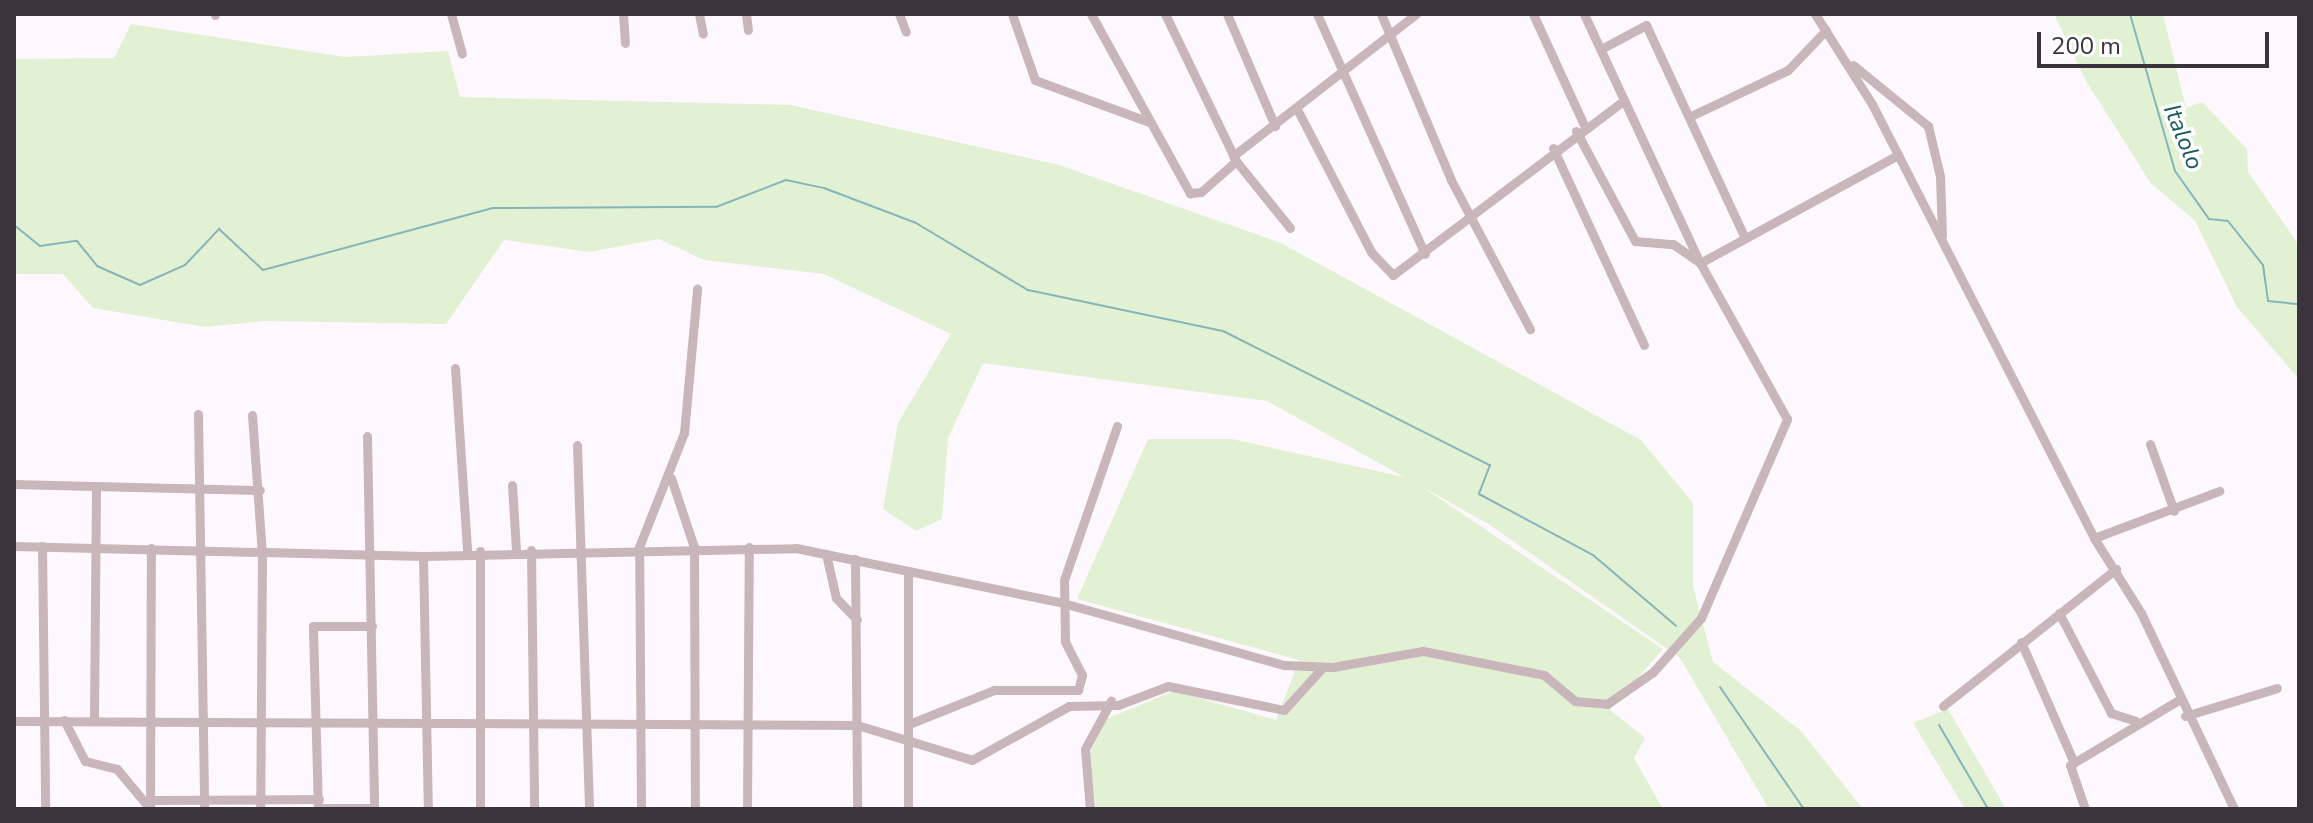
<!DOCTYPE html>
<html>
<head>
<meta charset="utf-8">
<style>
	body { margin:0 }
	#map { position:relative; width:2313px; height:823px; overflow:hidden; background:#fdf8fd; font-family:"Nunito Sans",sans-serif }
	div>[style] { position:absolute }
	[style*='--x'] { left:calc(var(--x)*1px); top:calc(var(--y)*1px); width:calc(var(--w)*1px); rotate:calc(var(--a)*1deg) }
	.green>* { inset:0; background:#e2f1d4 }
	.stream>* { height:2px; margin:-1px; padding:0 1px; transform-origin:1px; border-radius:1px; background:#86b5b9 }
	.minor>* { height:9px; margin:-4.5px; padding:0 4.5px; transform-origin:4.5px; border-radius:4.5px; background:#c9b6ba }
	span { translate:-50% -50%; white-space:nowrap; text-align:center; line-height:1.15; -webkit-text-stroke:7px #fff; paint-order:stroke }
	.water-label { font-size:24px; color:#18595e; font-style:italic }
	.frame { position:absolute; inset:0; border:16px solid #3b333c; pointer-events:none }
	.scale { position:absolute; left:2037px; top:32px; width:232px; height:36px; box-sizing:border-box; border:4px solid #3b333c; border-top:0; padding-left:10px; font-size:24px; line-height:28px; white-space:nowrap; color:#3b333c; -webkit-text-stroke:6px #fff; paint-order:stroke }
</style>
</head>
<body>
<div id="map">
	<div class="green">
		<div style="clip-path:polygon(2054px 14px,2163px 14px,2186px 108px,2202px 102px,2247px 149px,2248px 172px,2299px 245px,2299px 379px,2237px 307px,2195px 221px,2150px 182px,2086px 81px)"></div>
		<div style="clip-path:polygon(131px 24px,345px 57px,448px 51px,460px 97px,791px 105px,1059px 165px,1281px 243px,1641px 440px,1693px 503px,1693px 586px,1713px 662px,1801px 731px,1863px 809px,1769px 809px,1680px 658px,1490px 525px,1421px 486px,1663px 649px,1610px 710px,1645px 738px,1634px 758px,1663px 809px,1096px 809px,1089px 756px,1106px 719px,1174px 691px,1276px 720px,1299px 660px,1077px 599px,1148px 439px,1232px 439px,1404px 477px,1267px 401px,983px 363px,948px 438px,942px 519px,916px 531px,883px 509px,898px 423px,951px 334px,824px 274px,704px 260px,659px 239px,589px 252px,504px 240px,446px 324px,263px 321px,205px 327px,93px 308px,63px 274px,14px 274px,14px 59px,114px 58px)"></div>
		<div style="clip-path:polygon(1948px 709px,2006px 809px,1965px 809px,1913px 723px)"></div>
	</div>
	<div class="stream">
		<div style="--x:2130;--y:14;--w:163;--a:74"></div>
		<div style="--x:2175;--y:171;--w:59;--a:54.7"></div>
		<div style="--x:2209;--y:219;--w:19;--a:6"></div>
		<div style="--x:2228;--y:221;--w:56;--a:51.5"></div>
		<div style="--x:2263;--y:265;--w:36;--a:82"></div>
		<div style="--x:2268;--y:301;--w:31;--a:6"></div>
		<div style="--x:14;--y:225;--w:33;--a:39"></div>
		<div style="--x:40;--y:246;--w:37;--a:-8"></div>
		<div style="--x:77;--y:241;--w:32;--a:51"></div>
		<div style="--x:97;--y:266;--w:47;--a:23.8"></div>
		<div style="--x:140;--y:285;--w:49;--a:-24"></div>
		<div style="--x:185;--y:265;--w:50;--a:-46.6"></div>
		<div style="--x:219;--y:229;--w:60;--a:43"></div>
		<div style="--x:263;--y:270;--w:238;--a:-15.1"></div>
		<div style="--x:493;--y:208;--w:223;--a:-0.3"></div>
		<div style="--x:716;--y:207;--w:75;--a:-21.1"></div>
		<div style="--x:786;--y:180;--w:39;--a:12"></div>
		<div style="--x:824;--y:188;--w:98;--a:20.8"></div>
		<div style="--x:916;--y:223;--w:131;--a:30.9"></div>
		<div style="--x:1028;--y:290;--w:199;--a:11.9"></div>
		<div style="--x:1223;--y:331;--w:299;--a:26.7"></div>
		<div style="--x:1490;--y:465;--w:31;--a:111"></div>
		<div style="--x:1479;--y:494;--w:129;--a:28.2"></div>
		<div style="--x:1593;--y:555;--w:109;--a:40.5"></div>
		<div style="--x:1720;--y:687;--w:148;--a:55.5"></div>
		<div style="--x:1939;--y:725;--w:97;--a:59.7"></div>
	</div>
	<div class="minor">
		<div style="--x:215;--y:14;--w:1;--a:90"></div>
		<div style="--x:451;--y:14;--w:41;--a:74.6"></div>
		<div style="--x:623;--y:14;--w:29;--a:86"></div>
		<div style="--x:699;--y:14;--w:20;--a:79"></div>
		<div style="--x:746;--y:14;--w:16;--a:83"></div>
		<div style="--x:899;--y:14;--w:19;--a:69"></div>
		<div style="--x:1012;--y:14;--w:70;--a:70.8"></div>
		<div style="--x:1035;--y:80;--w:121;--a:20.2"></div>
		<div style="--x:1091;--y:14;--w:205;--a:61.1"></div>
		<div style="--x:1190;--y:193;--w:11;--a:-5"></div>
		<div style="--x:1201;--y:192;--w:47;--a:-41.5"></div>
		<div style="--x:1165;--y:14;--w:163;--a:64.2"></div>
		<div style="--x:1236;--y:161;--w:86;--a:51.1"></div>
		<div style="--x:1227;--y:14;--w:122;--a:66.8"></div>
		<div style="--x:1317;--y:14;--w:263;--a:65.8"></div>
		<div style="--x:1381;--y:14;--w:180;--a:67.1"></div>
		<div style="--x:1451;--y:180;--w:169;--a:62.1"></div>
		<div style="--x:1533;--y:14;--w:122;--a:65.3"></div>
		<div style="--x:1815;--y:14;--w:107;--a:57.7"></div>
		<div style="--x:1872;--y:104;--w:487;--a:62.9"></div>
		<div style="--x:2094;--y:538;--w:89;--a:57.9"></div>
		<div style="--x:2141;--y:613;--w:217;--a:64.6"></div>
		<div style="--x:1601;--y:49;--w:51;--a:-28.1"></div>
		<div style="--x:1646;--y:25;--w:235;--a:65.1"></div>
		<div style="--x:1853;--y:65;--w:97;--a:39.1"></div>
		<div style="--x:1928;--y:126;--w:51;--a:76.5"></div>
		<div style="--x:1940;--y:176;--w:60;--a:88.1"></div>
		<div style="--x:1297;--y:109;--w:161;--a:62.6"></div>
		<div style="--x:1371;--y:252;--w:32;--a:46"></div>
		<div style="--x:1393;--y:275;--w:290;--a:-37.1"></div>
		<div style="--x:1691;--y:116;--w:107;--a:-25.4"></div>
		<div style="--x:1788;--y:70;--w:55;--a:-46.5"></div>
		<div style="--x:1576;--y:131;--w:125;--a:61.8"></div>
		<div style="--x:1635;--y:241;--w:38;--a:5"></div>
		<div style="--x:1673;--y:244;--w:33;--a:35"></div>
		<div style="--x:1700;--y:263;--w:226;--a:-28.6"></div>
		<div style="--x:1553;--y:148;--w:217;--a:65.2"></div>
		<div style="--x:1233;--y:156;--w:232;--a:-37.8"></div>
		<div style="--x:455;--y:368;--w:183;--a:86.2"></div>
		<div style="--x:198;--y:414;--w:395;--a:89.1"></div>
		<div style="--x:252;--y:415;--w:138;--a:85.9"></div>
		<div style="--x:262;--y:553;--w:256;--a:90.4"></div>
		<div style="--x:367;--y:436;--w:373;--a:88.9"></div>
		<div style="--x:2150;--y:444;--w:71;--a:70.3"></div>
		<div style="--x:577;--y:445;--w:364;--a:88.1"></div>
		<div style="--x:671;--y:478;--w:73;--a:71.6"></div>
		<div style="--x:694;--y:547;--w:262;--a:89.8"></div>
		<div style="--x:14;--y:484;--w:246;--a:1.4"></div>
		<div style="--x:512;--y:485;--w:65;--a:86.5"></div>
		<div style="--x:2094;--y:538;--w:134;--a:-20.6"></div>
		<div style="--x:14;--y:546;--w:409;--a:1.4"></div>
		<div style="--x:423;--y:556;--w:373;--a:-1.2"></div>
		<div style="--x:796;--y:548;--w:273;--a:11.6"></div>
		<div style="--x:1063;--y:603;--w:230;--a:15.7"></div>
		<div style="--x:1284;--y:665;--w:49;--a:2.3"></div>
		<div style="--x:1333;--y:667;--w:91;--a:-10.1"></div>
		<div style="--x:1423;--y:651;--w:123;--a:11.2"></div>
		<div style="--x:1544;--y:675;--w:40;--a:40"></div>
		<div style="--x:1575;--y:701;--w:32;--a:5"></div>
		<div style="--x:1607;--y:704;--w:56;--a:-34.8"></div>
		<div style="--x:1653;--y:672;--w:72;--a:-48.4"></div>
		<div style="--x:1701;--y:618;--w:217;--a:-66.6"></div>
		<div style="--x:1787;--y:419;--w:179;--a:-119.1"></div>
		<div style="--x:1700;--y:263;--w:275;--a:-115"></div>
		<div style="--x:42;--y:546;--w:263;--a:89.3"></div>
		<div style="--x:531;--y:550;--w:259;--a:89.3"></div>
		<div style="--x:480;--y:551;--w:258;--a:90"></div>
		<div style="--x:826;--y:554;--w:45;--a:77.2"></div>
		<div style="--x:836;--y:598;--w:30;--a:46"></div>
		<div style="--x:423;--y:556;--w:253;--a:88.9"></div>
		<div style="--x:855;--y:559;--w:250;--a:89.5"></div>
		<div style="--x:2059;--y:613;--w:113;--a:62.5"></div>
		<div style="--x:2111;--y:713;--w:26;--a:18"></div>
		<div style="--x:2021;--y:642;--w:132;--a:66.3"></div>
		<div style="--x:1943;--y:706;--w:221;--a:-38.4"></div>
		<div style="--x:2185;--y:716;--w:96;--a:-16.9"></div>
		<div style="--x:94;--y:717;--w:230;--a:-89.5"></div>
		<div style="--x:64;--y:720;--w:46;--a:62.9"></div>
		<div style="--x:85;--y:761;--w:33;--a:14"></div>
		<div style="--x:117;--y:769;--w:47;--a:50.2"></div>
		<div style="--x:14;--y:721;--w:843;--a:0.27"></div>
		<div style="--x:857;--y:725;--w:120;--a:16.9"></div>
		<div style="--x:972;--y:760;--w:111;--a:-29.1"></div>
		<div style="--x:1069;--y:706;--w:49;--a:-1.2"></div>
		<div style="--x:1118;--y:705;--w:53;--a:-20.8"></div>
		<div style="--x:1168;--y:686;--w:118;--a:11.7"></div>
		<div style="--x:1284;--y:710;--w:58;--a:-47.8"></div>
		<div style="--x:909;--y:724;--w:92;--a:-21.8"></div>
		<div style="--x:994;--y:690;--w:84;--a:0"></div>
		<div style="--x:1078;--y:690;--w:16;--a:-75"></div>
		<div style="--x:1082;--y:675;--w:38;--a:-117"></div>
		<div style="--x:1065;--y:641;--w:61;--a:-90.9"></div>
		<div style="--x:1064;--y:580;--w:163;--a:-71"></div>
		<div style="--x:151;--y:800;--w:168;--a:-0.3"></div>
		<div style="--x:319;--y:808;--w:55;--a:0"></div>
		<div style="--x:150;--y:809;--w:261;--a:-89.8"></div>
		<div style="--x:318;--y:809;--w:183;--a:-91.6"></div>
		<div style="--x:313;--y:626;--w:59;--a:0"></div>
		<div style="--x:641;--y:809;--w:262;--a:-90.4"></div>
		<div style="--x:639;--y:547;--w:123;--a:-68.5"></div>
		<div style="--x:684;--y:433;--w:145;--a:-84.8"></div>
		<div style="--x:747;--y:809;--w:262;--a:-89.6"></div>
		<div style="--x:908;--y:809;--w:238;--a:-90"></div>
		<div style="--x:1090;--y:809;--w:60;--a:-94.8"></div>
		<div style="--x:1085;--y:749;--w:55;--a:-61.6"></div>
		<div style="--x:2085;--y:809;--w:46;--a:-108.8"></div>
		<div style="--x:2070;--y:765;--w:125;--a:-30.9"></div>
	</div>
	<div class="water-label">
		<span style="left:2183px;top:137px;rotate:68deg">Italolo</span>
	</div>
	<div class="frame"></div>
	<div class="scale">200 m</div>
</div>
</body>
</html>
